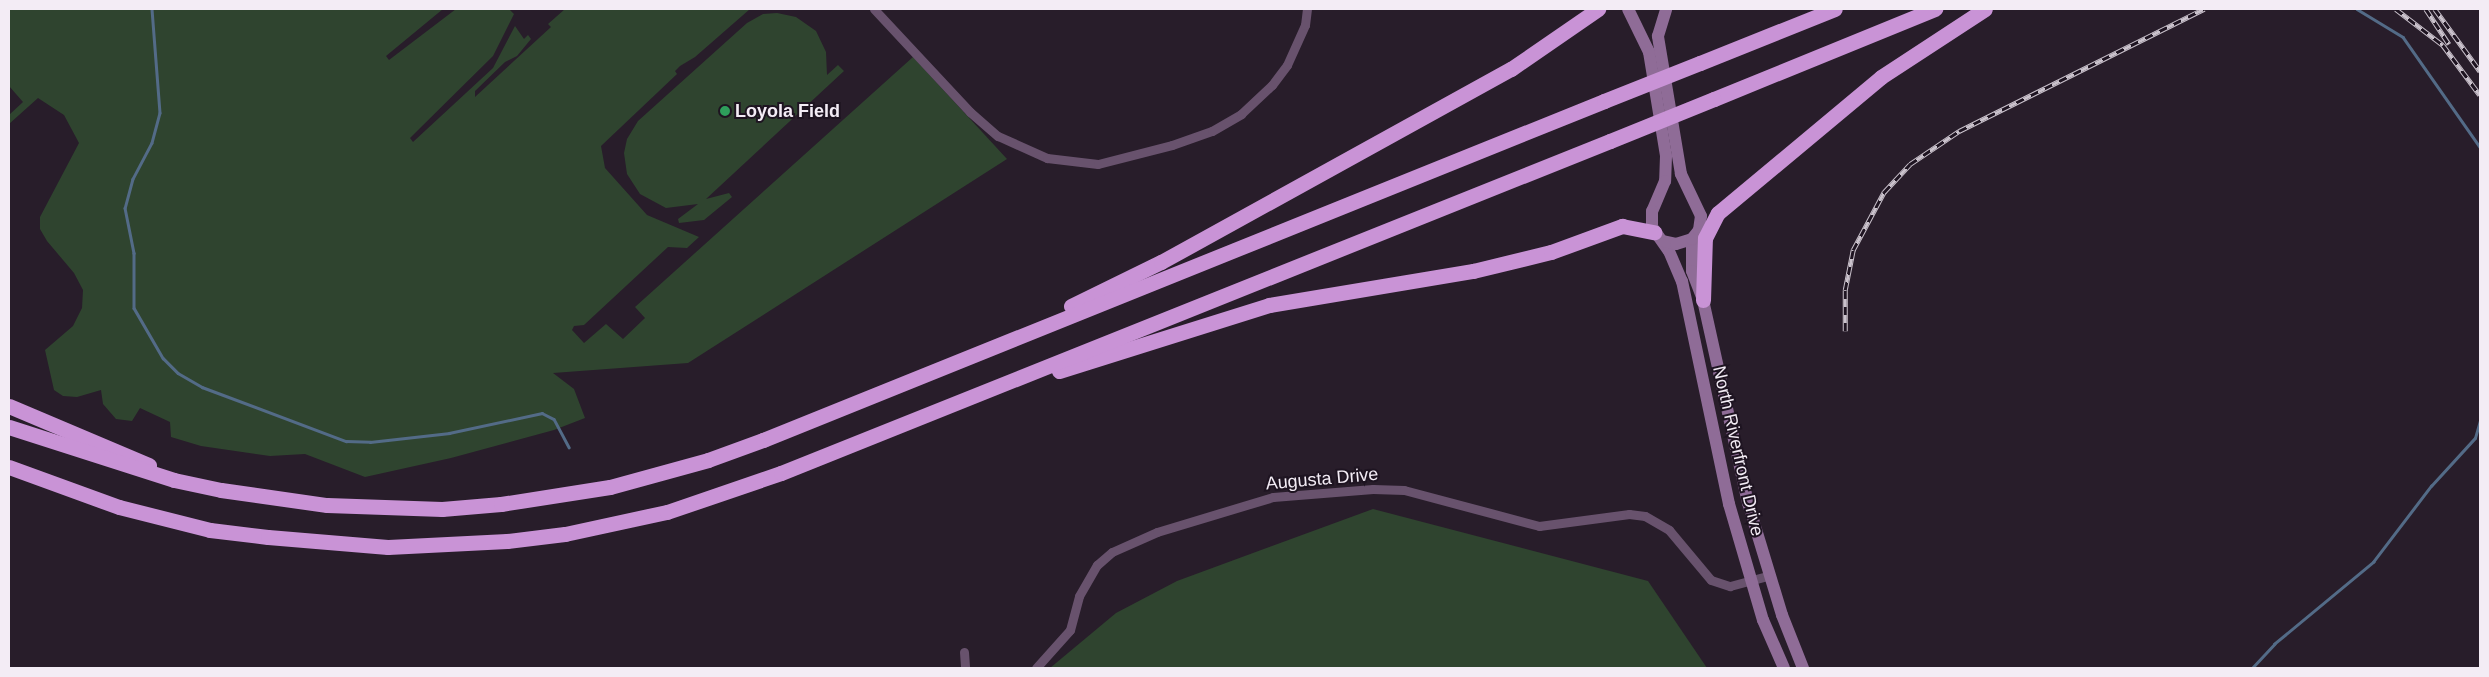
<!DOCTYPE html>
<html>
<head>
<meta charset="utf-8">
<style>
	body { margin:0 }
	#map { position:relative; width:2489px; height:677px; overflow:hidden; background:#281d2a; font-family:Helvetica,sans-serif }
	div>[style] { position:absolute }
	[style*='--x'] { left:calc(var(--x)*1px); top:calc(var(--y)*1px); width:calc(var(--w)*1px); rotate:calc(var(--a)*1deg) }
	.green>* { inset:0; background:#2f442f }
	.stream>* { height:2.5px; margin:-1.25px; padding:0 1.25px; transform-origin:1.25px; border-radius:1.25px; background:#536b87 }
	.minor>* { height:9px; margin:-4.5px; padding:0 4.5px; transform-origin:4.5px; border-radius:4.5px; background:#68526d }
	.secondary>* { height:12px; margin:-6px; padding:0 6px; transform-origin:6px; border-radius:6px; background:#8f6c97 }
	.motorway>* { height:15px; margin:-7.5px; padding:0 7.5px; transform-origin:7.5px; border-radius:7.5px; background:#c993d6 }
	.rail>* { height:4.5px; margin-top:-2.25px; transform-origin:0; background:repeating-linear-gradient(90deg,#1e1421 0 8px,#cac2cc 0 16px); box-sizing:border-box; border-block:1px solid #cac2cc }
	.motorway-bridge>* { height:15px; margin:-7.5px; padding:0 7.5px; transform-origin:7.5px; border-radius:7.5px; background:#c993d6 }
	.dots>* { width:14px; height:14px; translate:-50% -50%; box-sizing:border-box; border:2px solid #1e1421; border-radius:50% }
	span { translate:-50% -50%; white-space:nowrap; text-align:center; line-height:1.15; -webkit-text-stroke:4px #1e1421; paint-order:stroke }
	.poi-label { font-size:18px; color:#f3ecf5; font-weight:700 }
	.left { translate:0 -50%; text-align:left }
	.street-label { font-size:18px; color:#f3ecf5 }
	.frame { position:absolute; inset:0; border:10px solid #f3ecf5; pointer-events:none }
</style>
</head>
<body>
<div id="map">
	<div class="green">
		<div style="clip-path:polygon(9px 9px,443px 9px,386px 56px,389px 60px,456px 9px,509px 9px,514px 14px,493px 56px,410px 138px,413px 142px,493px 68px,515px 26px,524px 39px,528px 35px,531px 39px,517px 56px,505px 62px,475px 91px,475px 97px,551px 27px,548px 24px,565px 9px,750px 9px,695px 57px,680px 66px,675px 71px,677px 74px,601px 146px,605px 168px,647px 215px,699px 237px,687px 248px,668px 247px,584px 325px,574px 326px,572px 330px,584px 343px,606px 324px,623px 339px,645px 318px,635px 307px,913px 57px,1007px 159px,688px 363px,553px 373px,574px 389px,585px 418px,554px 430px,451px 458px,365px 477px,305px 454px,270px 456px,201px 446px,171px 437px,170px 422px,140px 408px,132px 421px,116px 419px,103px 404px,101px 390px,77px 397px,63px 396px,54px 390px,45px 350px,73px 326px,82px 308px,83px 290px,74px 273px,47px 241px,40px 229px,40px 217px,79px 143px,64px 115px,38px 98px,9px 124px,9px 115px,23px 102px,9px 86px)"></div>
		<div style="clip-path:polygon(777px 13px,796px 17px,816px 31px,826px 52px,827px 75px,838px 65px,844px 71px,706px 199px,729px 193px,732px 197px,704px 220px,679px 223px,678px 219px,698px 204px,666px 208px,640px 194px,627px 174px,624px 153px,627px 139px,638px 121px,747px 23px,763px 14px)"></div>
		<div style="clip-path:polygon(1373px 509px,1648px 581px,1707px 668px,1050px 668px,1116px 613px,1177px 581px)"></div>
	</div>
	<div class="stream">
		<div style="--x:152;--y:9;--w:104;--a:85.6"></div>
		<div style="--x:160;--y:113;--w:31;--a:105"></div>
		<div style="--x:152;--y:143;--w:41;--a:117.8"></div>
		<div style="--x:133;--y:179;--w:30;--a:105"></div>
		<div style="--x:125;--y:208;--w:46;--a:78.7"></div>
		<div style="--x:134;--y:253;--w:55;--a:90"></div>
		<div style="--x:134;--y:308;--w:58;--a:59.9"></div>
		<div style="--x:163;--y:358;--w:21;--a:45"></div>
		<div style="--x:178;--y:373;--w:28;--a:30"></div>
		<div style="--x:202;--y:387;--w:154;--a:20.6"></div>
		<div style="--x:346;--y:441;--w:24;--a:2"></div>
		<div style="--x:370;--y:442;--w:80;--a:-6.5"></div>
		<div style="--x:449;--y:433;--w:95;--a:-12.1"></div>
		<div style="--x:542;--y:413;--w:13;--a:27"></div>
		<div style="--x:554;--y:419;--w:32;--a:62"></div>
		<div style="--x:2357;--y:9;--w:54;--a:31.3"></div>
		<div style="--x:2403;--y:37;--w:134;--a:55"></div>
		<div style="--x:2252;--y:668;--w:33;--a:-47"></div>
		<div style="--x:2274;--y:644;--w:129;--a:-39.6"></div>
		<div style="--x:2373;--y:562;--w:96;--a:-52.7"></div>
		<div style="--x:2431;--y:486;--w:65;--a:-47.5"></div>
		<div style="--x:2475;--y:438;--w:19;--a:-74"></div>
	</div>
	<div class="minor">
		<div style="--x:874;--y:9;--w:141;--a:47"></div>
		<div style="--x:970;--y:112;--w:37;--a:41"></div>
		<div style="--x:998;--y:136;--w:54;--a:24.2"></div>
		<div style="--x:1047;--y:158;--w:51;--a:6.7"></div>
		<div style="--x:1098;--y:164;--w:76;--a:-14.4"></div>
		<div style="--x:1172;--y:145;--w:42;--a:-19.3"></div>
		<div style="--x:1212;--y:131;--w:34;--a:-30"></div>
		<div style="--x:1241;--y:114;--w:42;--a:-43.1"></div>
		<div style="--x:1272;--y:85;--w:25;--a:-53"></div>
		<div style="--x:1287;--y:65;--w:44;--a:-65.8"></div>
		<div style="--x:1305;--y:25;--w:16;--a:-83"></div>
		<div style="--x:964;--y:652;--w:16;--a:86"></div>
		<div style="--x:1036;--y:668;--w:51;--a:-48.2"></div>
		<div style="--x:1070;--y:630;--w:35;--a:-75"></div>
		<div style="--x:1079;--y:596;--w:36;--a:-60"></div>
		<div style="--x:1097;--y:565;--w:20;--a:-41"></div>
		<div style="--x:1112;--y:552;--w:49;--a:-24"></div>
		<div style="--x:1157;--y:532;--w:121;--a:-16.8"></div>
		<div style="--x:1273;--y:497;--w:100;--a:-4.6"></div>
		<div style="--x:1373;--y:489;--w:31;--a:2"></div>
		<div style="--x:1404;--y:490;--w:140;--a:14.9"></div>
		<div style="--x:1539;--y:526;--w:91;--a:-7.6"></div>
		<div style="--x:1629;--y:514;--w:16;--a:7"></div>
		<div style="--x:1645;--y:516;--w:28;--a:30"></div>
		<div style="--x:1669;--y:530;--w:65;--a:50"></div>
		<div style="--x:1711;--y:580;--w:20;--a:18"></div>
		<div style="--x:1730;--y:586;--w:42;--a:-15"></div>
	</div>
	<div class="secondary">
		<div style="--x:1628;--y:9;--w:48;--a:64"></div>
		<div style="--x:1649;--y:52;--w:105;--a:80.7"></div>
		<div style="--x:1666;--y:156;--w:25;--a:92"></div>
		<div style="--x:1665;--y:181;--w:33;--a:113"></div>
		<div style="--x:1652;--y:211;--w:16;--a:90"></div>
		<div style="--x:1652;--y:227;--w:29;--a:55"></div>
		<div style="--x:1669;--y:251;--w:33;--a:67"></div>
		<div style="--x:1682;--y:281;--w:228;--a:78.1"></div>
		<div style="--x:1729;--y:504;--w:121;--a:73.7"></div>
		<div style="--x:1763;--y:620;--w:52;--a:66.4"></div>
		<div style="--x:1692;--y:239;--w:32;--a:90"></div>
		<div style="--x:1692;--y:271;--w:31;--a:69"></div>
		<div style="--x:1703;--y:300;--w:208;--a:77.5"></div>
		<div style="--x:1748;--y:503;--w:117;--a:73.1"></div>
		<div style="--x:1782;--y:615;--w:57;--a:68.4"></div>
		<div style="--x:1663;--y:241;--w:13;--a:13"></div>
		<div style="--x:1676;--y:244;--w:17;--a:-17"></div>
		<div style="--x:1692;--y:239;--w:11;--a:-52"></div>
		<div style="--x:1699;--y:230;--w:14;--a:-82"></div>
		<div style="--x:1701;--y:216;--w:47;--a:-115.5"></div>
		<div style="--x:1681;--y:174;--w:140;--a:-99.5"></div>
		<div style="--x:1658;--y:36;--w:28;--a:-73"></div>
	</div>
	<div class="motorway">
		<div style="--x:1700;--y:63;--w:145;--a:-21.8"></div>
		<div style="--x:1714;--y:99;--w:239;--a:-22.2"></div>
		<div style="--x:1703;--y:300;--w:62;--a:-88.2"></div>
		<div style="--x:1705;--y:238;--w:28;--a:-63"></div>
		<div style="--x:1718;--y:213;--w:212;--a:-39.8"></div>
		<div style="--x:1881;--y:77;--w:124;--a:-33.2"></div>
		<div style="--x:1071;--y:306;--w:100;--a:-26.1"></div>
		<div style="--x:1161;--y:262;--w:400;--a:-28.9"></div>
		<div style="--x:1511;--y:69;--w:106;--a:-34.6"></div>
		<div style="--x:1059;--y:371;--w:220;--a:-17.4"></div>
		<div style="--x:1269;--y:305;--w:207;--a:-9.5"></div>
		<div style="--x:1473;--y:271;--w:80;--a:-13.7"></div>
		<div style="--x:1551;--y:252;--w:76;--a:-20.1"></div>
		<div style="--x:1622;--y:226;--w:33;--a:11"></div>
		<div style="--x:9;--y:406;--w:152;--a:22.9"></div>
		<div style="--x:9;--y:427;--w:173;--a:17.8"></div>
		<div style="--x:174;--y:480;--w:48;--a:12"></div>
		<div style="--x:221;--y:490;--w:107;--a:8.1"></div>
		<div style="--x:327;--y:505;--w:115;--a:2"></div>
		<div style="--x:442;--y:509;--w:59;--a:-4.8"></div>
		<div style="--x:501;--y:504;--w:110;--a:-8.9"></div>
		<div style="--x:610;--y:487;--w:102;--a:-15.4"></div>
		<div style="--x:708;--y:460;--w:59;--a:-20"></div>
		<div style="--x:763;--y:440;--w:907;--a:-21.95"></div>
		<div style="--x:9;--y:467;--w:117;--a:20"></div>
		<div style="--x:119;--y:507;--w:94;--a:14.2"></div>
		<div style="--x:210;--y:530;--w:58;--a:6.9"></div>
		<div style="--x:268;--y:537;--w:120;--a:4.8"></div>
		<div style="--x:388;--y:547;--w:119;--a:-2.9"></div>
		<div style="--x:507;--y:541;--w:58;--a:-6.9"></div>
		<div style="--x:565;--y:534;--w:104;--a:-12.2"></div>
		<div style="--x:667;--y:512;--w:120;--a:-18.9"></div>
		<div style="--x:781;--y:473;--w:893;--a:-21.83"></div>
	</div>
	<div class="rail">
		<div style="--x:2396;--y:9;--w:59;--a:37.5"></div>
		<div style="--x:2443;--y:45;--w:62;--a:53.5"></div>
		<div style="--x:2426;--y:9;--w:42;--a:56.7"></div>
		<div style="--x:2435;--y:9;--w:77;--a:54"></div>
		<div style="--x:1845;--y:331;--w:41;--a:-90"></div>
		<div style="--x:1845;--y:290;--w:41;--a:-78.7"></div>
		<div style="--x:1853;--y:250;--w:66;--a:-61.9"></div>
		<div style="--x:1884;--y:192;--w:38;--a:-47"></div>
		<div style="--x:1910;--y:164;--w:59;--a:-34"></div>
		<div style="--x:1959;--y:131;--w:274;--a:-26.5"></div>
	</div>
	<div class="motorway-bridge">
		<div style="--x:1604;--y:101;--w:103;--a:-21.6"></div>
		<div style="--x:1610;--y:141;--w:112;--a:-22"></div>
	</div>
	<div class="dots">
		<div style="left:725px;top:111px;background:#2e9e5b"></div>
	</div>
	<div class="poi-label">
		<span class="left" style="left:735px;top:111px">Loyola Field</span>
	</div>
	<div class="street-label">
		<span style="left:1738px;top:451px;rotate:77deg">North Riverfront Drive</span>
		<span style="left:1322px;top:479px;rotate:-5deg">Augusta Drive</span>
	</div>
	<div class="frame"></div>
</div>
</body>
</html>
